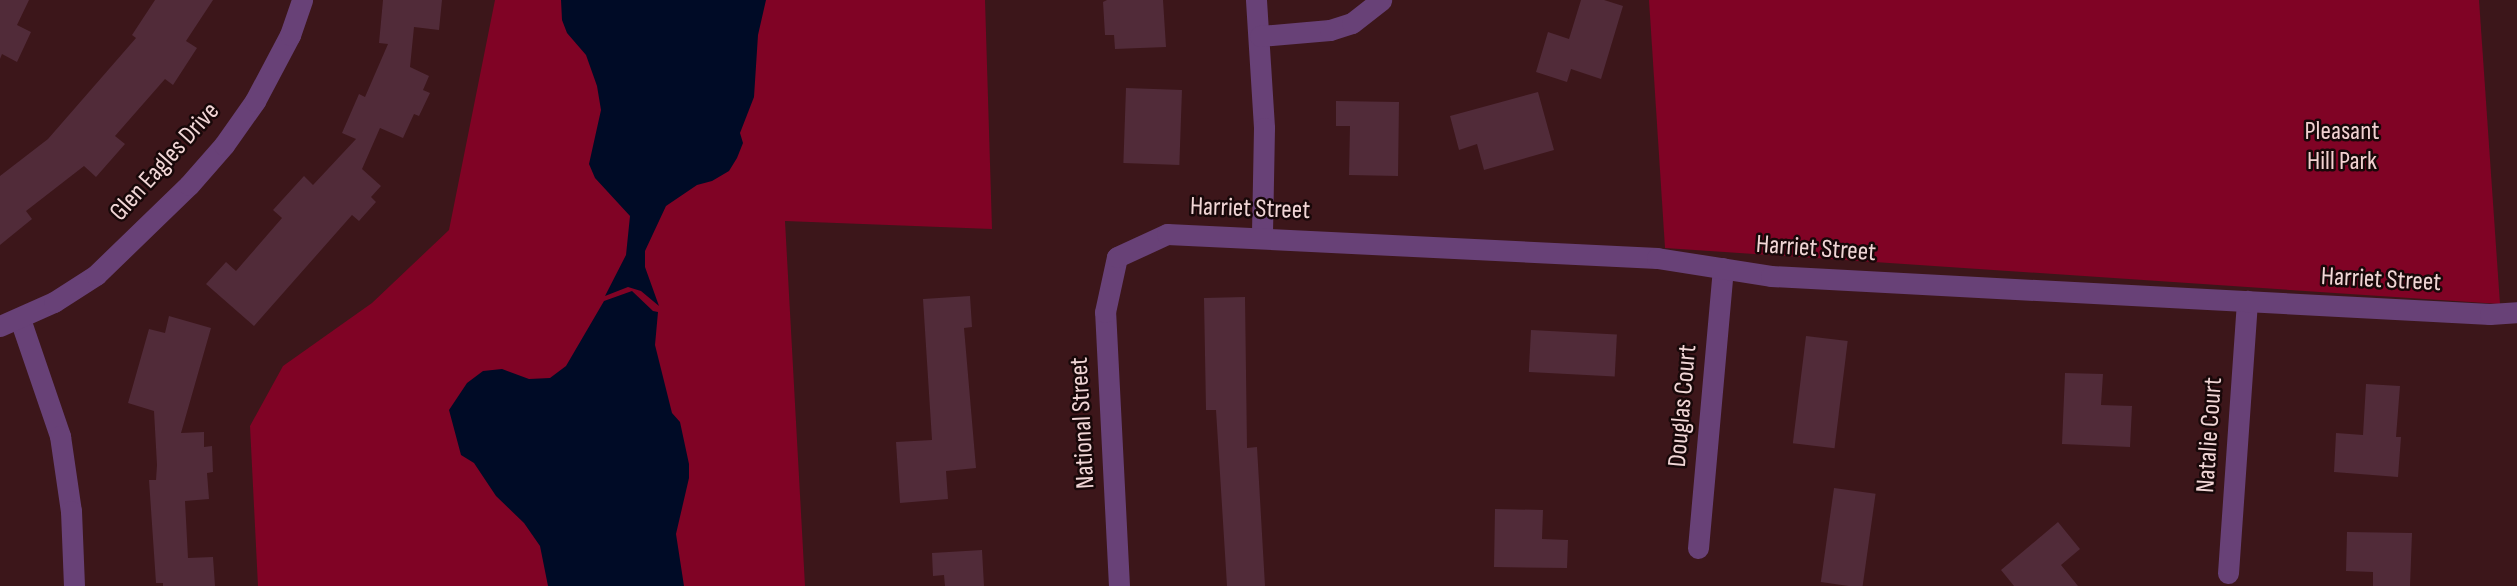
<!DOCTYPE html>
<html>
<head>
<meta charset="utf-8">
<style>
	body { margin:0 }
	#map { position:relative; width:2517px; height:586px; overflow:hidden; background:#3c161a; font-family:"Sofia Sans Condensed",sans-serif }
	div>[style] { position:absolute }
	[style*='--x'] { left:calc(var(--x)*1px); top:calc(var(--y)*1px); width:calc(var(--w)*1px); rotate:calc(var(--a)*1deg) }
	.green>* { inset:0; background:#800325 }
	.water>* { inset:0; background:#000b26 }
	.building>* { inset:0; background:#512b39; transform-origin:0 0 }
	.street>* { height:21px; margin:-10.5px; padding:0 10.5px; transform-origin:10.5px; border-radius:10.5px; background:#684177 }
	span { translate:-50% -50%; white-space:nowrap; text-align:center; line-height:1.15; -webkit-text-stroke:5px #180809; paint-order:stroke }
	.park-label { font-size:26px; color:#f2d1d1 }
	.street-label { font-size:26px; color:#f1d6d6 }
</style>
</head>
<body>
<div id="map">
	<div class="green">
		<div style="clip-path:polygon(495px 0,985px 0,992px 229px,785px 221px,805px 586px,258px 586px,250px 426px,283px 366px,372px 303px,449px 230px)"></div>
		<div style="clip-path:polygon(1649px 0,2479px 0,2500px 304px,1665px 248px)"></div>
	</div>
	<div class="water">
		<div style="clip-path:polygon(561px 0,766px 0,758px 35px,754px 97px,740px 133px,743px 143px,737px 158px,729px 171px,712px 181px,697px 185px,666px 206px,645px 251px,645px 267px,659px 306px,641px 291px,628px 287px,605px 296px,626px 255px,630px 216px,595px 178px,589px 164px,601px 110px,597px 86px,586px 55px,567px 33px,562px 20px)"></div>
		<div style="clip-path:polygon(632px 291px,653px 311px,658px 312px,655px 345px,672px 413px,680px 422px,689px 464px,689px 478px,676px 534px,684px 586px,548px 586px,540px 546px,524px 523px,496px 496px,474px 463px,461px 455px,449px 410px,467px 383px,483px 371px,502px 369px,529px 379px,550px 378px,566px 366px,604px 301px)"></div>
	</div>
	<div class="building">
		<div style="clip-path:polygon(0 0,29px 0,17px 25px,31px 32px,17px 62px,2px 54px,0 59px)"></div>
		<div style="clip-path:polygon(155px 0,213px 0,186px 41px,197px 48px,173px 85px,165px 79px,115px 136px,125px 144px,96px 177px,84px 166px,26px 211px,32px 219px,0 245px,0 176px,48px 139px,136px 38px,132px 35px)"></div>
		<div style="clip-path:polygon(383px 0,442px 0,439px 30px,414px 27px,410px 67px,429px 76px,423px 90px,430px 93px,419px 116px,414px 114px,403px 138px,380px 128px,362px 169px,381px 186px,371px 197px,376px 202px,359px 221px,352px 215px,254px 326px,206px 284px,226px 262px,236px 271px,282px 218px,273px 210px,304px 176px,313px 185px,356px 139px,342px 133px,359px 94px,365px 97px,388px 44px,379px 43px)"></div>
		<div style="clip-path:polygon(1107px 0,1163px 0,1166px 47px,1115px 49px,1114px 35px,1105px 35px,1103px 2px)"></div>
		<div style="clip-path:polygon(1581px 0,1604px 0,1623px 6px,1601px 79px,1571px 69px,1567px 82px,1536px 72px,1548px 32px,1569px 39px)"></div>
		<div style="left:1126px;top:88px;width:56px;height:75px;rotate:2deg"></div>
		<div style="clip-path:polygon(1538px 92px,1554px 150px,1484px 170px,1477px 144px,1459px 150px,1450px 116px)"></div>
		<div style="clip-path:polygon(1336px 101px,1399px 102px,1398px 176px,1349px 175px,1350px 126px,1336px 126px)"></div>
		<div style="clip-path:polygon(970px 296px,972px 327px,964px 328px,976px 468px,946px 471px,948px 499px,900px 503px,896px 442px,932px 440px,923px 299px)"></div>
		<div style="clip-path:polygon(1245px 297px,1247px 448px,1257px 447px,1265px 586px,1227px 586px,1216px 410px,1206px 410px,1204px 298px)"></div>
		<div style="clip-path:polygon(169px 316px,211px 328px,181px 433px,204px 432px,204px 447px,212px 446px,213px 472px,207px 473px,209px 499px,185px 501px,188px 558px,213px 557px,215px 586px,163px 586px,163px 583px,156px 583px,149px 480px,156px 480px,157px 465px,154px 411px,128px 403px,149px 329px,165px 333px)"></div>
		<div style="left:1531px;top:330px;width:86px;height:42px;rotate:3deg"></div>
		<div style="left:1806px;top:336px;width:42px;height:108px;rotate:7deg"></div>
		<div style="clip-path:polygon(2065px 373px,2103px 374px,2101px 405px,2132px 406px,2130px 447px,2062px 444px)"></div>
		<div style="clip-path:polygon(2366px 384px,2400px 386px,2396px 437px,2401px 437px,2398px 477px,2334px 472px,2336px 433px,2363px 435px)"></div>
		<div style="left:1834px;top:488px;width:42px;height:95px;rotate:8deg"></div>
		<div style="clip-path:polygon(1495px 509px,1543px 510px,1542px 539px,1568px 540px,1567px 568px,1494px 567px)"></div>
		<div style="clip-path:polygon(2058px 522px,2080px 549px,2061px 565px,2078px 586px,2014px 586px,2001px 570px)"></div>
		<div style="clip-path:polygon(2347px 532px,2412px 533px,2410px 586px,2373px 586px,2373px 572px,2346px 571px)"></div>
		<div style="clip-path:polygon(982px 550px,984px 586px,945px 586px,944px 575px,933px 576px,932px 553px)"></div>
	</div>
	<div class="street">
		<div style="--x:1256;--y:0;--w:128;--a:86.4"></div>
		<div style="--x:1264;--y:128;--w:109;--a:91.1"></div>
		<div style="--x:1260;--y:36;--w:70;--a:-4.9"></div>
		<div style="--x:1330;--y:30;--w:23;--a:-18"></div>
		<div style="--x:1352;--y:23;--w:37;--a:-38"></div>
		<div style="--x:20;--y:319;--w:124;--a:71.1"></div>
		<div style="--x:60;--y:436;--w:76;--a:81.7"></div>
		<div style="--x:71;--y:511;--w:75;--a:87.7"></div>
		<div style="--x:0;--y:326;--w:59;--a:-24"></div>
		<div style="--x:54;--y:302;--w:50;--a:-32.7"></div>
		<div style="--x:96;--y:275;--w:129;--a:-44.1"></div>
		<div style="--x:189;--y:185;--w:53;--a:-48.8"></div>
		<div style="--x:224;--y:145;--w:54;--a:-54.8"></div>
		<div style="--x:255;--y:101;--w:75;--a:-62.1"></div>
		<div style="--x:290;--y:35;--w:37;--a:-71"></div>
		<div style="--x:1698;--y:548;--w:281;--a:-84.9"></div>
		<div style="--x:2228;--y:573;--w:273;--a:-86"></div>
		<div style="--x:1119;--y:586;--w:274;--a:-92.9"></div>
		<div style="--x:1105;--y:312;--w:56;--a:-77.7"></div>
		<div style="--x:1117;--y:257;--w:55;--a:-24.7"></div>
		<div style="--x:1167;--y:234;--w:491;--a:2.8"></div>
		<div style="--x:1657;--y:258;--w:115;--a:9"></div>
		<div style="--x:1771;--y:276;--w:720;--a:3.03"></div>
		<div style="--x:2490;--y:314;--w:27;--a:-4"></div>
	</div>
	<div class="park-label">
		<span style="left:2342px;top:147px">Pleasant<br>Hill Park</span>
	</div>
	<div class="street-label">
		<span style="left:165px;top:162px;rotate:-48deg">Glen Eagles Drive</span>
		<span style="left:1250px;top:209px;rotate:2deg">Harriet Street</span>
		<span style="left:1816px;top:249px;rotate:4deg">Harriet Street</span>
		<span style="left:2381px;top:280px;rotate:3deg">Harriet Street</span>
		<span style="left:1683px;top:406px;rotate:-85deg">Douglas Court</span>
		<span style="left:1083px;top:423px;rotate:-93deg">National Street</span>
		<span style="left:2210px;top:435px;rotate:-86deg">Natalie Court</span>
	</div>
</div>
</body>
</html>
